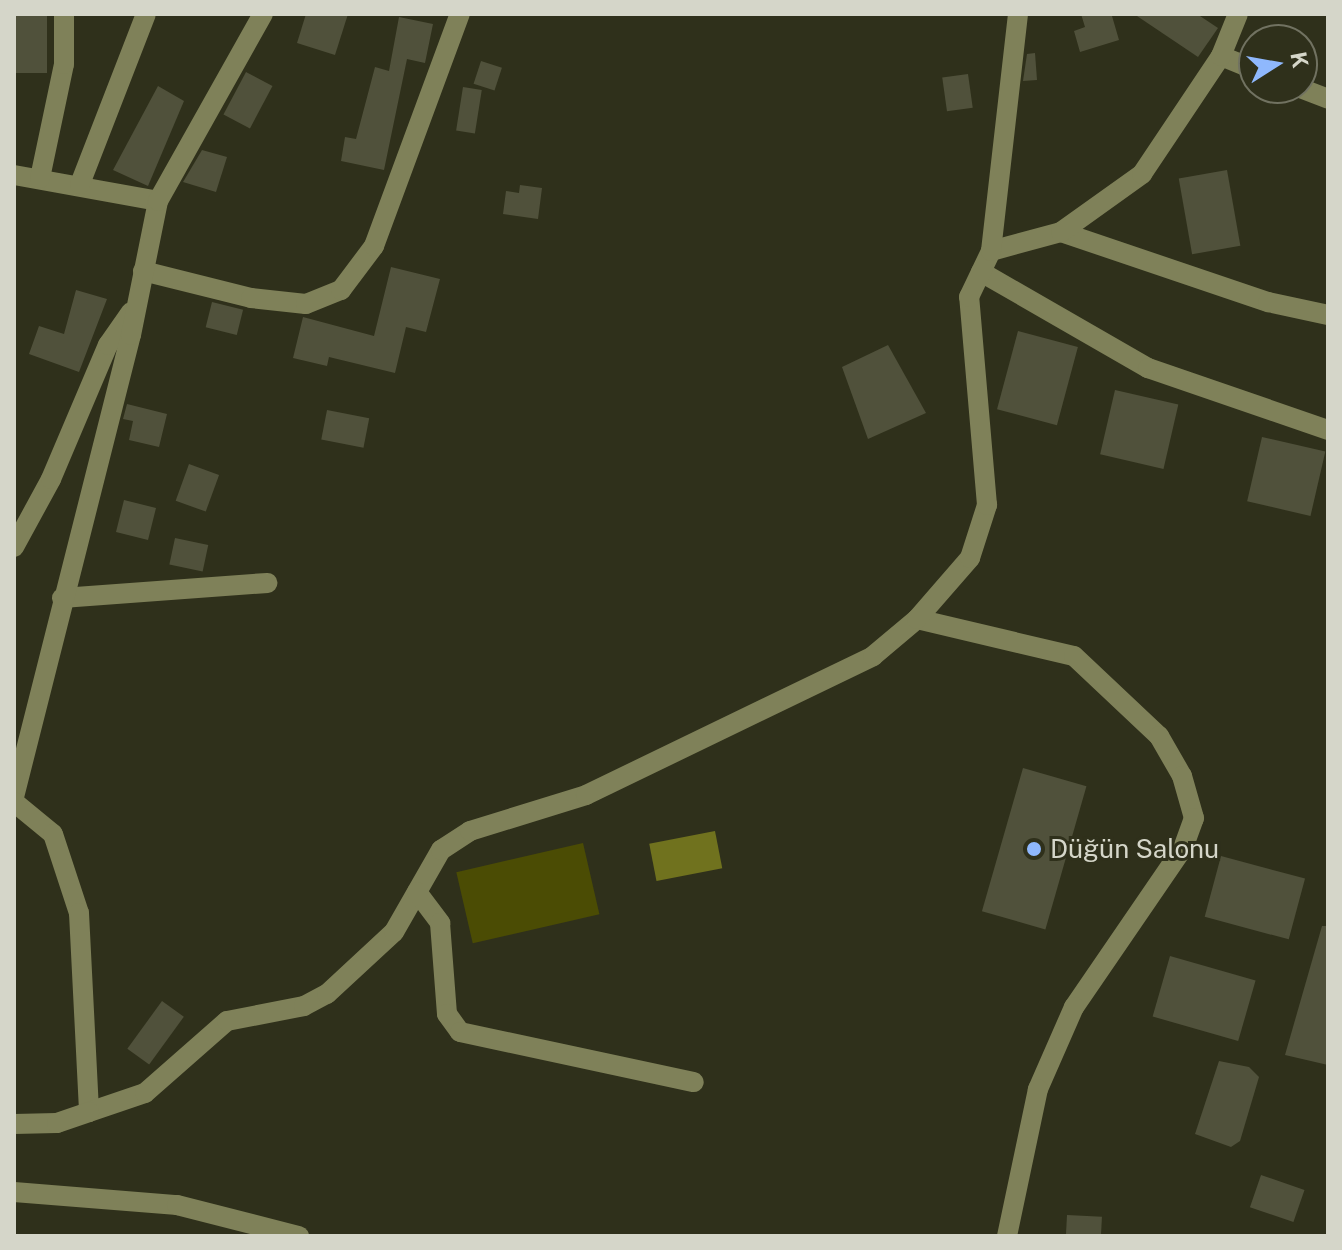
<!DOCTYPE html>
<html>
<head>
<meta charset="utf-8">
<style>
	body { margin:0 }
	#map { position:relative; width:1342px; height:1250px; overflow:hidden; background:#2f301b; font-family:"Public Sans",sans-serif }
	div>[style] { position:absolute }
	[style*='--x'] { left:calc(var(--x)*1px); top:calc(var(--y)*1px); width:calc(var(--w)*1px); rotate:calc(var(--a)*1deg) }
	.green>* { inset:0; background:#4b4c04; transform-origin:0 0 }
	.water>* { inset:0; background:#70721e; transform-origin:0 0 }
	.building>* { inset:0; background:#50513b; transform-origin:0 0 }
	.minor>* { height:20px; margin:-10px; padding:0 10px; transform-origin:10px; border-radius:10px; background:#7f8159 }
	.dots>* { width:22px; height:22px; translate:-50% -50%; box-sizing:border-box; border:4px solid #2f301b; border-radius:50% }
	span { translate:-50% -50%; white-space:nowrap; text-align:center; line-height:1.15; -webkit-text-stroke:6px #2f301b; paint-order:stroke }
	.poi-label { font-size:26px; color:#d5d6c9 }
	.left { translate:0 -50%; text-align:left }
	.frame { position:absolute; inset:0; border:16px solid #d5d6c9; pointer-events:none }
	.north { position:absolute; left:1238px; top:24px; width:80px; height:80px; box-sizing:border-box; background:#2f301b; border:2px solid #717261; border-radius:50%; rotate:79deg; font-size:22px; font-weight:700; line-height:32px; text-align:center; color:#d5d6c9 }
	.north::after { content:''; display:block; margin:auto; width:28px; height:36px; background:#8fb8fd; clip-path:polygon(50% 0,100% 100%,50% 72%,0 100%) }
</style>
</head>
<body>
<div id="map">
	<div class="green">
		<div style="left:583px;top:843px;width:73px;height:130px;rotate:77deg"></div>
	</div>
	<div class="water">
		<div style="left:715px;top:831px;width:38px;height:67px;rotate:79deg"></div>
	</div>
	<div class="building">
		<div style="left:14px;top:14px;width:33px;height:59px"></div>
		<div style="clip-path:polygon(306px 14px,348px 14px,335px 55px,297px 43px)"></div>
		<div style="clip-path:polygon(1081px 14px,1112px 16px,1119px 40px,1080px 52px,1074px 31px,1085px 27px)"></div>
		<div style="clip-path:polygon(1134px 14px,1197px 14px,1218px 28px,1198px 57px)"></div>
		<div style="clip-path:polygon(399px 17px,433px 24px,425px 63px,407px 59px,384px 170px,341px 161px,345px 137px,356px 139px,375px 67px,389px 71px)"></div>
		<div style="clip-path:polygon(1035px 53px,1037px 80px,1023px 81px,1027px 54px)"></div>
		<div style="left:481px;top:61px;width:22px;height:24px;rotate:18deg"></div>
		<div style="left:246px;top:72px;width:30px;height:48px;rotate:28deg"></div>
		<div style="left:968px;top:74px;width:34px;height:26px;rotate:82deg"></div>
		<div style="clip-path:polygon(158px 86px,184px 101px,148px 186px,113px 170px)"></div>
		<div style="left:463px;top:87px;width:19px;height:44px;rotate:9deg"></div>
		<div style="clip-path:polygon(202px 150px,227px 157px,216px 192px,183px 182px)"></div>
		<div style="left:1227px;top:170px;width:77px;height:49px;rotate:80deg"></div>
		<div style="clip-path:polygon(520px 185px,542px 188px,538px 219px,503px 214px,506px 191px,519px 193px)"></div>
		<div style="clip-path:polygon(391px 267px,440px 279px,426px 332px,406px 327px,395px 373px,329px 357px,327px 366px,293px 358px,303px 317px,374px 336px)"></div>
		<div style="clip-path:polygon(76px 290px,107px 299px,79px 372px,29px 354px,39px 326px,64px 334px)"></div>
		<div style="left:212px;top:302px;width:32px;height:26px;rotate:14deg"></div>
		<div style="left:1018px;top:331px;width:62px;height:81px;rotate:15deg"></div>
		<div style="clip-path:polygon(888px 345px,926px 413px,868px 439px,842px 367px)"></div>
		<div style="left:1115px;top:390px;width:65px;height:66px;rotate:13deg"></div>
		<div style="clip-path:polygon(127px 404px,167px 414px,159px 447px,129px 440px,133px 421px,123px 419px)"></div>
		<div style="left:327px;top:410px;width:43px;height:30px;rotate:11deg"></div>
		<div style="left:1262px;top:437px;width:65px;height:66px;rotate:13deg"></div>
		<div style="left:189px;top:464px;width:32px;height:39px;rotate:20deg"></div>
		<div style="left:124px;top:500px;width:33px;height:33px;rotate:14deg"></div>
		<div style="left:175px;top:538px;width:34px;height:27px;rotate:12deg"></div>
		<div style="left:1023px;top:768px;width:66px;height:149px;rotate:16deg"></div>
		<div style="left:1221px;top:856px;width:87px;height:63px;rotate:15deg"></div>
		<div style="clip-path:polygon(1322px 926px,1328px 926px,1328px 1065px,1285px 1055px)"></div>
		<div style="left:1170px;top:956px;width:89px;height:63px;rotate:16deg"></div>
		<div style="left:162px;top:1001px;width:27px;height:59px;rotate:36deg"></div>
		<div style="clip-path:polygon(1219px 1061px,1249px 1067px,1259px 1077px,1240px 1141px,1231px 1147px,1195px 1134px)"></div>
		<div style="left:1261px;top:1175px;width:46px;height:34px;rotate:19deg"></div>
		<div style="left:1067px;top:1215px;width:35px;height:21px;rotate:3deg"></div>
	</div>
	<div class="minor">
		<div style="--x:1221;--y:56;--w:35;--a:22"></div>
		<div style="--x:1300;--y:88;--w:30;--a:21"></div>
		<div style="--x:14;--y:175;--w:146;--a:10.2"></div>
		<div style="--x:40;--y:178;--w:116;--a:-78.1"></div>
		<div style="--x:64;--y:64;--w:50;--a:-90"></div>
		<div style="--x:80;--y:184;--w:182;--a:-68.8"></div>
		<div style="--x:1061;--y:232;--w:219;--a:18.7"></div>
		<div style="--x:1268;--y:302;--w:61;--a:12.2"></div>
		<div style="--x:991;--y:251;--w:73;--a:-15.2"></div>
		<div style="--x:1061;--y:232;--w:100;--a:-35.6"></div>
		<div style="--x:1142;--y:174;--w:142;--a:-56.2"></div>
		<div style="--x:1221;--y:56;--w:45;--a:-68"></div>
		<div style="--x:143;--y:271;--w:111;--a:14"></div>
		<div style="--x:251;--y:298;--w:55;--a:6.2"></div>
		<div style="--x:306;--y:304;--w:38;--a:-22"></div>
		<div style="--x:341;--y:290;--w:55;--a:-53.1"></div>
		<div style="--x:374;--y:246;--w:247;--a:-69.7"></div>
		<div style="--x:981;--y:272;--w:193;--a:29.9"></div>
		<div style="--x:1148;--y:368;--w:190;--a:19"></div>
		<div style="--x:14;--y:547;--w:77;--a:-61.4"></div>
		<div style="--x:51;--y:479;--w:146;--a:-67"></div>
		<div style="--x:108;--y:345;--w:40;--a:-55.1"></div>
		<div style="--x:62;--y:598;--w:206;--a:-4.2"></div>
		<div style="--x:917;--y:619;--w:161;--a:13.3"></div>
		<div style="--x:1074;--y:656;--w:117;--a:43.3"></div>
		<div style="--x:1159;--y:736;--w:46;--a:60.1"></div>
		<div style="--x:1182;--y:776;--w:44;--a:74.1"></div>
		<div style="--x:1194;--y:818;--w:32;--a:110"></div>
		<div style="--x:1183;--y:848;--w:193;--a:124.4"></div>
		<div style="--x:1074;--y:1007;--w:90;--a:113.7"></div>
		<div style="--x:1038;--y:1089;--w:150;--a:101.9"></div>
		<div style="--x:14;--y:797;--w:477;--a:-75.8"></div>
		<div style="--x:131;--y:335;--w:137;--a:-78.6"></div>
		<div style="--x:158;--y:201;--w:214;--a:-60.7"></div>
		<div style="--x:14;--y:802;--w:50;--a:39.4"></div>
		<div style="--x:53;--y:834;--w:83;--a:71.8"></div>
		<div style="--x:79;--y:913;--w:199;--a:87.1"></div>
		<div style="--x:89;--y:1112;--w:59;--a:-18.7"></div>
		<div style="--x:145;--y:1093;--w:109;--a:-41.3"></div>
		<div style="--x:227;--y:1021;--w:78;--a:-11"></div>
		<div style="--x:304;--y:1006;--w:26;--a:-28"></div>
		<div style="--x:327;--y:994;--w:91;--a:-42.8"></div>
		<div style="--x:394;--y:932;--w:95;--a:-60.2"></div>
		<div style="--x:441;--y:850;--w:35;--a:-33"></div>
		<div style="--x:470;--y:831;--w:121;--a:-17.2"></div>
		<div style="--x:586;--y:795;--w:319;--a:-25.8"></div>
		<div style="--x:873;--y:656;--w:57;--a:-40.1"></div>
		<div style="--x:917;--y:619;--w:81;--a:-49"></div>
		<div style="--x:970;--y:558;--w:56;--a:-72.2"></div>
		<div style="--x:987;--y:505;--w:209;--a:-94.9"></div>
		<div style="--x:969;--y:297;--w:51;--a:-64.4"></div>
		<div style="--x:991;--y:251;--w:239;--a:-83.5"></div>
		<div style="--x:417;--y:892;--w:39;--a:53"></div>
		<div style="--x:440;--y:923;--w:91;--a:85.6"></div>
		<div style="--x:447;--y:1014;--w:22;--a:54"></div>
		<div style="--x:460;--y:1032;--w:239;--a:12.1"></div>
		<div style="--x:14;--y:1124;--w:43;--a:-1.3"></div>
		<div style="--x:57;--y:1123;--w:34;--a:-19"></div>
		<div style="--x:14;--y:1192;--w:164;--a:4.6"></div>
		<div style="--x:177;--y:1205;--w:126;--a:14.3"></div>
	</div>
	<div class="dots">
		<div style="left:1034px;top:849px;background:#8fb8fd"></div>
	</div>
	<div class="poi-label">
		<span class="left" style="left:1050px;top:849px">Düğün Salonu</span>
	</div>
	<div class="frame"></div>
	<div class="north">K</div>
</div>
</body>
</html>
